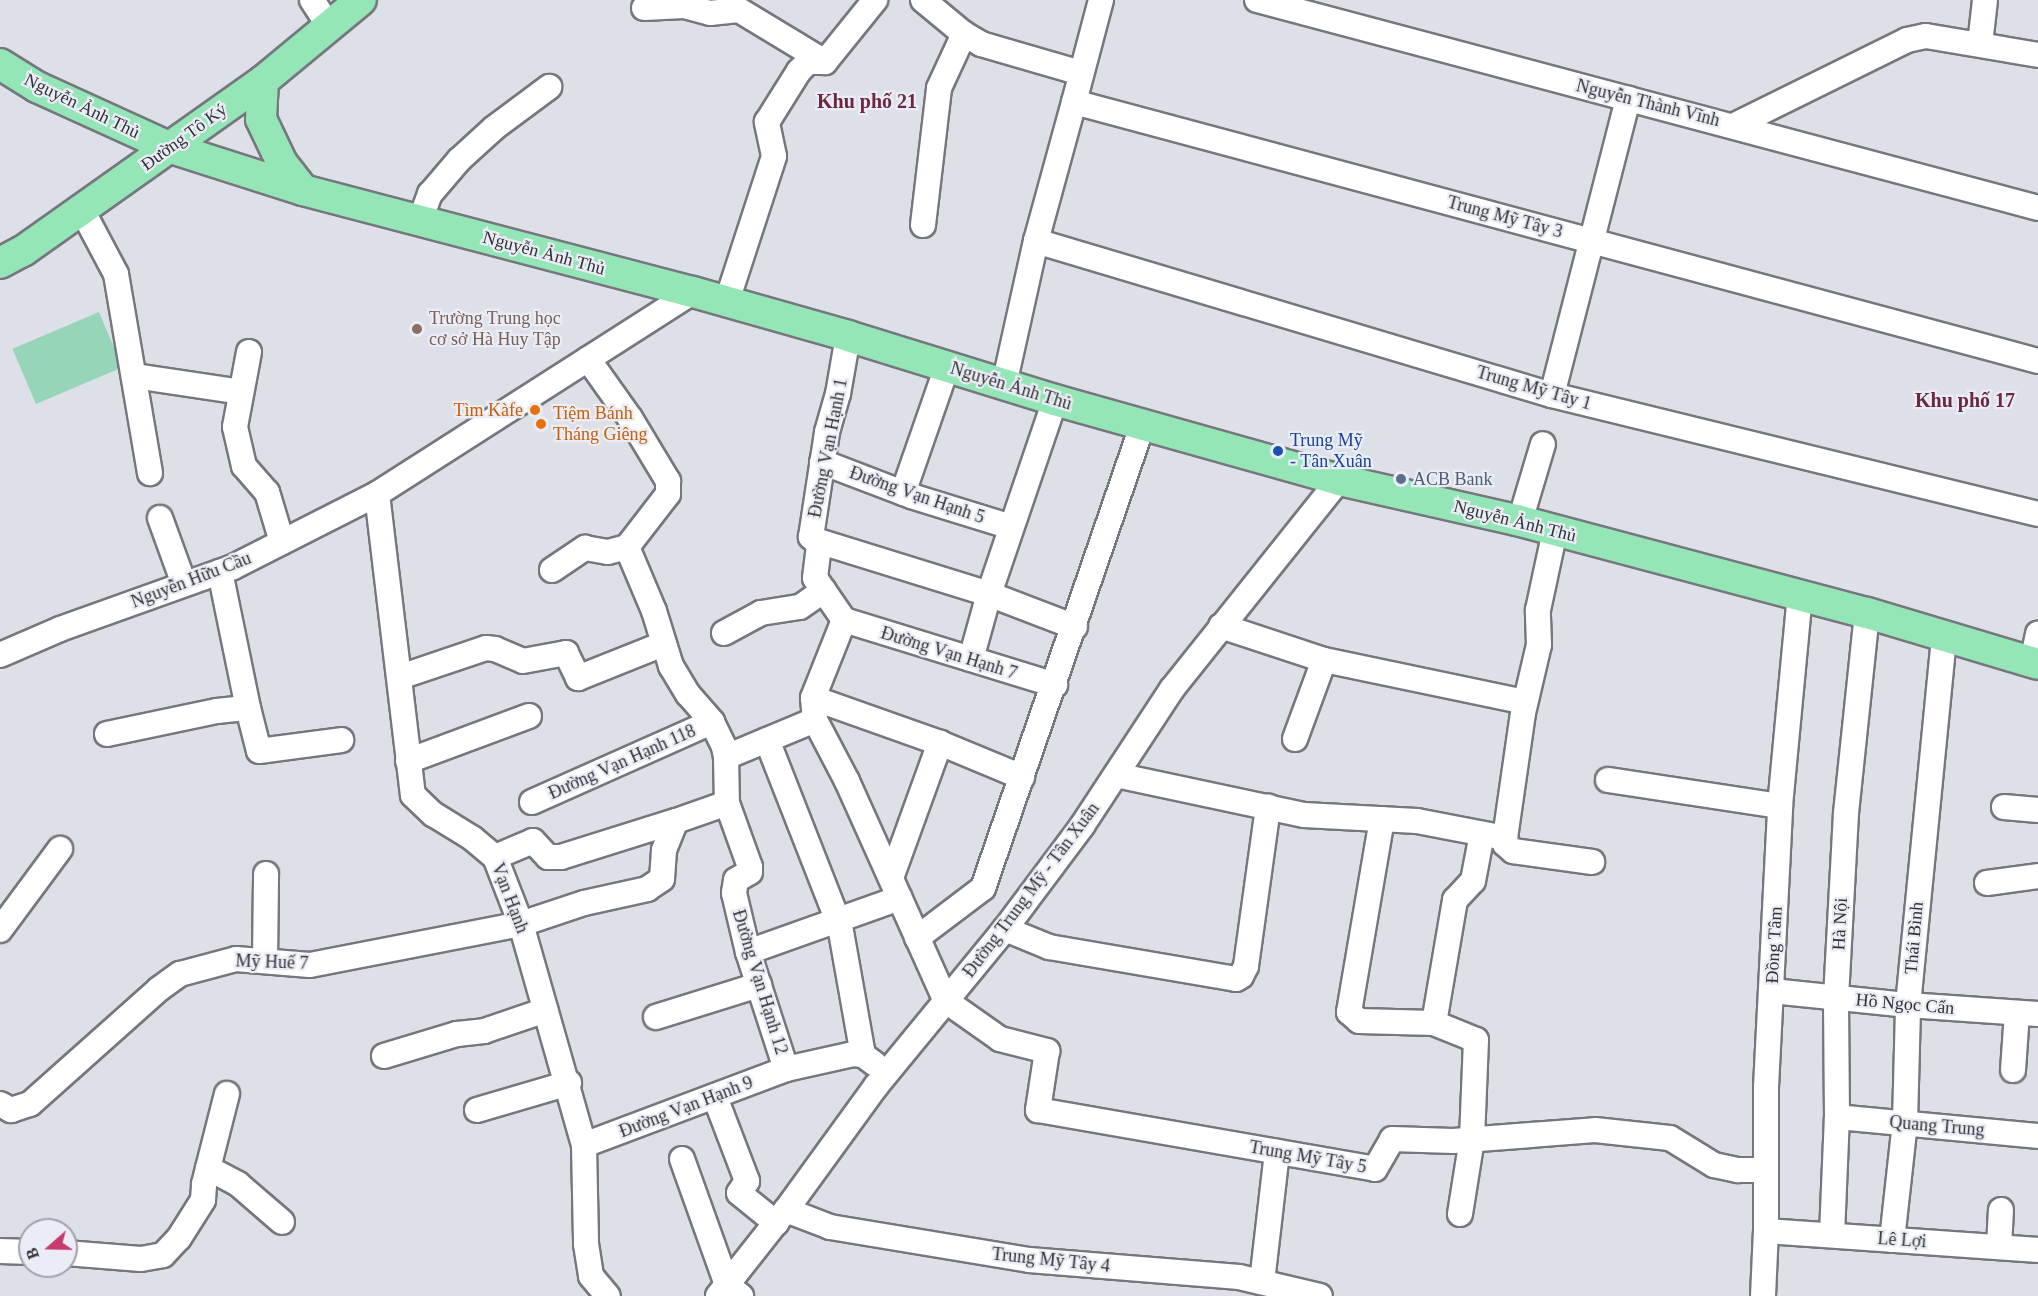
<!DOCTYPE html>
<html>
<head>
<meta charset="utf-8">
<style>
	body { margin:0 }
	#map { position:relative; width:2038px; height:1296px; overflow:hidden; background:#dee0e8; font-family:"Times New Roman",serif }
	div>[style] { position:absolute }
	[style*='--x'] { left:calc(var(--x)*1px); top:calc(var(--y)*1px); width:calc(var(--w)*1px); rotate:calc(var(--a)*1deg) }
	.green>* { inset:0; background:#97d5b8; transform-origin:0 0 }
	.roads { filter:drop-shadow(2px 0 #75777e) drop-shadow(-2px 0 #75777e) drop-shadow(0 2px #75777e) drop-shadow(0 -2px #75777e) }
	.minor>* { height:24px; margin:-12px; padding:0 12px; transform-origin:12px; border-radius:12px; background:#fff }
	.major>* { height:30px; margin:-15px; padding:0 15px; transform-origin:15px; border-radius:15px; background:#95e6b6 }
	.dots>* { width:16px; height:16px; translate:-50% -50%; box-sizing:border-box; border:3px solid #ebedf6; border-radius:50% }
	span { translate:-50% -50%; white-space:nowrap; text-align:center; line-height:1.15; -webkit-text-stroke:4.5px #ebedf6; paint-order:stroke }
	.street-label { font-size:18px; color:#313235 }
	.education-label { font-size:18px; color:#785e54 }
	.left { translate:0 -50%; text-align:left }
	.food-label { font-size:18px; color:#c56008 }
	.right { translate:-100% -50%; text-align:right }
	.transit-label { font-size:18px; color:#164399 }
	.service-label { font-size:18px; color:#4e5e75 }
	.neighbourhood-label { font-size:20px; color:#6c283f; font-weight:700 }
	.north { position:absolute; left:18px; top:1218px; width:60px; height:60px; box-sizing:border-box; background:#ebedf6; border:2px solid #a1a2a9; border-radius:50%; rotate:250deg; font-size:16px; font-weight:700; line-height:24px; text-align:center; color:#313235 }
	.north::after { content:''; display:block; margin:auto; width:21px; height:27px; background:#c73b6f; clip-path:polygon(50% 0,100% 100%,50% 72%,0 100%) }
</style>
</head>
<body>
<div id="map">
	<div class="green">
		<div style="left:99px;top:312px;width:60px;height:94px;rotate:67deg"></div>
	</div>
	<div class="roads">
		<div class="minor">
			<div style="--x:312;--y:0;--w:33;--a:57"></div>
			<div style="--x:923;--y:0;--w:53;--a:39.7"></div>
			<div style="--x:964;--y:34;--w:20;--a:30"></div>
			<div style="--x:981;--y:44;--w:104;--a:16.2"></div>
			<div style="--x:1101;--y:0;--w:106;--a:104.8"></div>
			<div style="--x:1074;--y:102;--w:998;--a:15.04"></div>
			<div style="--x:1257;--y:0;--w:808;--a:14.91"></div>
			<div style="--x:644;--y:8;--w:40;--a:-2.9"></div>
			<div style="--x:684;--y:6;--w:27;--a:15"></div>
			<div style="--x:710;--y:13;--w:29;--a:-6"></div>
			<div style="--x:739;--y:10;--w:100;--a:31.2"></div>
			<div style="--x:1980;--y:44;--w:44;--a:-83.5"></div>
			<div style="--x:1735;--y:125;--w:192;--a:-26.3"></div>
			<div style="--x:1907;--y:40;--w:19;--a:-12"></div>
			<div style="--x:1926;--y:36;--w:114;--a:9.6"></div>
			<div style="--x:82;--y:210;--w:72;--a:62"></div>
			<div style="--x:116;--y:274;--w:202;--a:80.3"></div>
			<div style="--x:420;--y:221;--w:29;--a:-70"></div>
			<div style="--x:430;--y:194;--w:45;--a:-49.5"></div>
			<div style="--x:459;--y:160;--w:47;--a:-42.4"></div>
			<div style="--x:494;--y:128;--w:69;--a:-36.7"></div>
			<div style="--x:923;--y:225;--w:138;--a:-83.3"></div>
			<div style="--x:939;--y:88;--w:60;--a:-65.2"></div>
			<div style="--x:1036;--y:241;--w:538;--a:16.62"></div>
			<div style="--x:1552;--y:395;--w:500;--a:13.76"></div>
			<div style="--x:727;--y:301;--w:152;--a:-72"></div>
			<div style="--x:774;--y:156;--w:35;--a:-102"></div>
			<div style="--x:767;--y:122;--w:60;--a:-57.9"></div>
			<div style="--x:799;--y:71;--w:13;--a:-45"></div>
			<div style="--x:808;--y:62;--w:17;--a:0"></div>
			<div style="--x:825;--y:62;--w:80;--a:-51.1"></div>
			<div style="--x:249;--y:352;--w:76;--a:100.6"></div>
			<div style="--x:235;--y:427;--w:40;--a:77"></div>
			<div style="--x:244;--y:466;--w:35;--a:49"></div>
			<div style="--x:267;--y:492;--w:52;--a:73.3"></div>
			<div style="--x:588;--y:359;--w:72;--a:54.6"></div>
			<div style="--x:630;--y:418;--w:74;--a:58.9"></div>
			<div style="--x:668;--y:481;--w:13;--a:90"></div>
			<div style="--x:668;--y:494;--w:67;--a:127.7"></div>
			<div style="--x:627;--y:547;--w:69;--a:67.1"></div>
			<div style="--x:654;--y:611;--w:58;--a:72.8"></div>
			<div style="--x:671;--y:666;--w:33;--a:59"></div>
			<div style="--x:688;--y:694;--w:37;--a:49"></div>
			<div style="--x:712;--y:722;--w:28;--a:64"></div>
			<div style="--x:724;--y:747;--w:10;--a:79"></div>
			<div style="--x:726;--y:757;--w:46;--a:88.8"></div>
			<div style="--x:727;--y:803;--w:68;--a:70.2"></div>
			<div style="--x:750;--y:867;--w:5;--a:90"></div>
			<div style="--x:750;--y:872;--w:16;--a:150"></div>
			<div style="--x:736;--y:880;--w:13;--a:99"></div>
			<div style="--x:734;--y:893;--w:61;--a:76.7"></div>
			<div style="--x:748;--y:952;--w:123;--a:72"></div>
			<div style="--x:134;--y:376;--w:108;--a:8.5"></div>
			<div style="--x:1004;--y:385;--w:148;--a:-77.5"></div>
			<div style="--x:1036;--y:241;--w:144;--a:-74.7"></div>
			<div style="--x:1552;--y:395;--w:306;--a:-75.6"></div>
			<div style="--x:822;--y:462;--w:95;--a:20.9"></div>
			<div style="--x:911;--y:496;--w:105;--a:17.2"></div>
			<div style="--x:903;--y:493;--w:133;--a:-70.8"></div>
			<div style="--x:377;--y:494;--w:303;--a:83.2"></div>
			<div style="--x:413;--y:795;--w:28;--a:44"></div>
			<div style="--x:433;--y:814;--w:46;--a:31.6"></div>
			<div style="--x:472;--y:838;--w:30;--a:40"></div>
			<div style="--x:495;--y:857;--w:72;--a:68.8"></div>
			<div style="--x:521;--y:924;--w:230;--a:74.1"></div>
			<div style="--x:584;--y:1145;--w:99;--a:88.8"></div>
			<div style="--x:586;--y:1244;--w:32;--a:81"></div>
			<div style="--x:591;--y:1276;--w:26;--a:50"></div>
			<div style="--x:160;--y:518;--w:70;--a:70"></div>
			<div style="--x:1520;--y:521;--w:80;--a:-73.4"></div>
			<div style="--x:818;--y:541;--w:179;--a:17.2"></div>
			<div style="--x:989;--y:594;--w:92;--a:21"></div>
			<div style="--x:552;--y:570;--w:40;--a:-34"></div>
			<div style="--x:585;--y:548;--w:23;--a:10"></div>
			<div style="--x:608;--y:552;--w:20;--a:-15"></div>
			<div style="--x:844;--y:620;--w:84;--a:111.7"></div>
			<div style="--x:813;--y:698;--w:22;--a:85"></div>
			<div style="--x:815;--y:720;--w:69;--a:62.3"></div>
			<div style="--x:847;--y:781;--w:241;--a:65.8"></div>
			<div style="--x:946;--y:1001;--w:66;--a:35.1"></div>
			<div style="--x:1000;--y:1039;--w:49;--a:14.3"></div>
			<div style="--x:1047;--y:1051;--w:60;--a:98.7"></div>
			<div style="--x:1038;--y:1110;--w:342;--a:9.9"></div>
			<div style="--x:1375;--y:1169;--w:34;--a:-60"></div>
			<div style="--x:1392;--y:1139;--w:61;--a:1.9"></div>
			<div style="--x:1453;--y:1141;--w:142;--a:-4.4"></div>
			<div style="--x:1595;--y:1130;--w:75;--a:6.1"></div>
			<div style="--x:1670;--y:1138;--w:52;--a:31.5"></div>
			<div style="--x:1714;--y:1165;--w:25;--a:12"></div>
			<div style="--x:1738;--y:1170;--w:27;--a:0"></div>
			<div style="--x:844;--y:620;--w:51;--a:-124.6"></div>
			<div style="--x:815;--y:578;--w:34;--a:-83"></div>
			<div style="--x:819;--y:544;--w:11;--a:-139"></div>
			<div style="--x:811;--y:537;--w:106;--a:-81.3"></div>
			<div style="--x:827;--y:432;--w:40;--a:-74"></div>
			<div style="--x:838;--y:394;--w:59;--a:-80.2"></div>
			<div style="--x:844;--y:620;--w:221;--a:17.1"></div>
			<div style="--x:1221;--y:626;--w:108;--a:18.3"></div>
			<div style="--x:724;--y:633;--w:42;--a:-28.4"></div>
			<div style="--x:761;--y:613;--w:39;--a:-9"></div>
			<div style="--x:800;--y:607;--w:29;--a:-35"></div>
			<div style="--x:0;--y:655;--w:65;--a:-23.4"></div>
			<div style="--x:60;--y:629;--w:184;--a:-19.7"></div>
			<div style="--x:233;--y:567;--w:161;--a:-26.9"></div>
			<div style="--x:377;--y:494;--w:375;--a:-32.6"></div>
			<div style="--x:971;--y:659;--w:67;--a:-74.5"></div>
			<div style="--x:989;--y:594;--w:205;--a:-71.2"></div>
			<div style="--x:2032;--y:662;--w:29;--a:-78"></div>
			<div style="--x:400;--y:677;--w:91;--a:-18.6"></div>
			<div style="--x:486;--y:648;--w:9;--a:6"></div>
			<div style="--x:495;--y:649;--w:30;--a:23"></div>
			<div style="--x:523;--y:661;--w:44;--a:-10.5"></div>
			<div style="--x:566;--y:653;--w:28;--a:64"></div>
			<div style="--x:578;--y:678;--w:92;--a:-21.8"></div>
			<div style="--x:813;--y:698;--w:135;--a:19.5"></div>
			<div style="--x:940;--y:743;--w:89;--a:22.5"></div>
			<div style="--x:248;--y:708;--w:44;--a:75.7"></div>
			<div style="--x:259;--y:751;--w:83;--a:-7.6"></div>
			<div style="--x:107;--y:734;--w:112;--a:-11.8"></div>
			<div style="--x:217;--y:711;--w:31;--a:-6"></div>
			<div style="--x:248;--y:708;--w:139;--a:-101.6"></div>
			<div style="--x:1295;--y:739;--w:84;--a:-69.8"></div>
			<div style="--x:1324;--y:660;--w:205;--a:11.8"></div>
			<div style="--x:767;--y:740;--w:200;--a:68.6"></div>
			<div style="--x:840;--y:926;--w:131;--a:79.9"></div>
			<div style="--x:726;--y:757;--w:96;--a:-22.6"></div>
			<div style="--x:408;--y:761;--w:129;--a:-20.4"></div>
			<div style="--x:1116;--y:775;--w:192;--a:12"></div>
			<div style="--x:1304;--y:815;--w:113;--a:3"></div>
			<div style="--x:1417;--y:821;--w:90;--a:10.9"></div>
			<div style="--x:1505;--y:838;--w:126;--a:-81.8"></div>
			<div style="--x:1523;--y:713;--w:70;--a:-76.8"></div>
			<div style="--x:1539;--y:645;--w:35;--a:-92"></div>
			<div style="--x:1538;--y:610;--w:81;--a:-77.9"></div>
			<div style="--x:1608;--y:780;--w:174;--a:8.6"></div>
			<div style="--x:532;--y:802;--w:197;--a:-24"></div>
			<div style="--x:2004;--y:807;--w:34;--a:5"></div>
			<div style="--x:1382;--y:819;--w:196;--a:99.7"></div>
			<div style="--x:1349;--y:1012;--w:13;--a:42"></div>
			<div style="--x:1359;--y:1021;--w:75;--a:1.5"></div>
			<div style="--x:1434;--y:1023;--w:45;--a:22"></div>
			<div style="--x:1476;--y:1040;--w:99;--a:92.3"></div>
			<div style="--x:1472;--y:1139;--w:76;--a:99.1"></div>
			<div style="--x:1505;--y:838;--w:6;--a:90"></div>
			<div style="--x:1505;--y:844;--w:11;--a:41"></div>
			<div style="--x:1513;--y:851;--w:80;--a:7.9"></div>
			<div style="--x:495;--y:857;--w:41;--a:-22.8"></div>
			<div style="--x:533;--y:841;--w:22;--a:47"></div>
			<div style="--x:548;--y:857;--w:13;--a:0"></div>
			<div style="--x:561;--y:857;--w:121;--a:-17.4"></div>
			<div style="--x:891;--y:878;--w:144;--a:-70.1"></div>
			<div style="--x:1987;--y:883;--w:51;--a:-7.8"></div>
			<div style="--x:1005;--y:929;--w:48;--a:22.2"></div>
			<div style="--x:1049;--y:947;--w:190;--a:9.7"></div>
			<div style="--x:1236;--y:979;--w:6;--a:-31"></div>
			<div style="--x:1241;--y:976;--w:11;--a:-63"></div>
			<div style="--x:1246;--y:966;--w:161;--a:-82.1"></div>
			<div style="--x:0;--y:930;--w:101;--a:-53.5"></div>
			<div style="--x:917;--y:938;--w:83;--a:-37.1"></div>
			<div style="--x:983;--y:888;--w:490;--a:-71"></div>
			<div style="--x:748;--y:952;--w:161;--a:-19.6"></div>
			<div style="--x:265;--y:961;--w:87;--a:-89.3"></div>
			<div style="--x:1772;--y:991;--w:137;--a:5.9"></div>
			<div style="--x:1908;--y:1005;--w:130;--a:4"></div>
			<div style="--x:656;--y:1017;--w:108;--a:-17.3"></div>
			<div style="--x:1434;--y:1023;--w:125;--a:-80.3"></div>
			<div style="--x:1455;--y:900;--w:26;--a:-47"></div>
			<div style="--x:1473;--y:881;--w:48;--a:-79.2"></div>
			<div style="--x:384;--y:1056;--w:76;--a:-16.8"></div>
			<div style="--x:457;--y:1034;--w:27;--a:-6"></div>
			<div style="--x:484;--y:1031;--w:65;--a:-18.7"></div>
			<div style="--x:2013;--y:1070;--w:57;--a:-86"></div>
			<div style="--x:715;--y:1097;--w:90;--a:69.1"></div>
			<div style="--x:747;--y:1181;--w:14;--a:124"></div>
			<div style="--x:739;--y:1193;--w:48;--a:39"></div>
			<div style="--x:0;--y:1104;--w:13;--a:29"></div>
			<div style="--x:11;--y:1110;--w:20;--a:-18"></div>
			<div style="--x:30;--y:1104;--w:173;--a:-41.7"></div>
			<div style="--x:159;--y:989;--w:26;--a:-36"></div>
			<div style="--x:180;--y:974;--w:58;--a:-15"></div>
			<div style="--x:236;--y:959;--w:74;--a:4.6"></div>
			<div style="--x:310;--y:965;--w:215;--a:-11"></div>
			<div style="--x:521;--y:924;--w:66;--a:-18.4"></div>
			<div style="--x:584;--y:903;--w:65;--a:-12.5"></div>
			<div style="--x:647;--y:889;--w:18;--a:-34"></div>
			<div style="--x:662;--y:879;--w:29;--a:-86"></div>
			<div style="--x:664;--y:850;--w:31;--a:-68"></div>
			<div style="--x:676;--y:821;--w:54;--a:-19.4"></div>
			<div style="--x:477;--y:1110;--w:96;--a:-16.4"></div>
			<div style="--x:1837;--y:1117;--w:202;--a:5.4"></div>
			<div style="--x:584;--y:1145;--w:216;--a:-20.6"></div>
			<div style="--x:786;--y:1069;--w:69;--a:-12.6"></div>
			<div style="--x:853;--y:1054;--w:10;--a:6"></div>
			<div style="--x:863;--y:1055;--w:15;--a:37"></div>
			<div style="--x:682;--y:1159;--w:134;--a:70.3"></div>
			<div style="--x:727;--y:1285;--w:18;--a:38"></div>
			<div style="--x:208;--y:1168;--w:34;--a:28"></div>
			<div style="--x:238;--y:1184;--w:58;--a:40.8"></div>
			<div style="--x:786;--y:1210;--w:47;--a:21.1"></div>
			<div style="--x:830;--y:1227;--w:202;--a:9.4"></div>
			<div style="--x:1029;--y:1260;--w:211;--a:4.6"></div>
			<div style="--x:1239;--y:1277;--w:83;--a:13.2"></div>
			<div style="--x:1766;--y:1231;--w:273;--a:4"></div>
			<div style="--x:1832;--y:1235;--w:118;--a:-87.6"></div>
			<div style="--x:1837;--y:1117;--w:119;--a:-90.5"></div>
			<div style="--x:1836;--y:998;--w:185;--a:-86.9"></div>
			<div style="--x:1846;--y:813;--w:201;--a:-84"></div>
			<div style="--x:1892;--y:1240;--w:118;--a:-83.7"></div>
			<div style="--x:1905;--y:1123;--w:118;--a:-88.5"></div>
			<div style="--x:1908;--y:1005;--w:371;--a:-84.4"></div>
			<div style="--x:1999;--y:1247;--w:37;--a:-87"></div>
			<div style="--x:0;--y:1251;--w:30;--a:2"></div>
			<div style="--x:66;--y:1253;--w:75;--a:4.6"></div>
			<div style="--x:141;--y:1259;--w:22;--a:-10"></div>
			<div style="--x:163;--y:1255;--w:23;--a:-47"></div>
			<div style="--x:179;--y:1238;--w:45;--a:-57.7"></div>
			<div style="--x:203;--y:1200;--w:16;--a:-86"></div>
			<div style="--x:204;--y:1184;--w:93;--a:-75.7"></div>
			<div style="--x:1262;--y:1282;--w:131;--a:-83.4"></div>
			<div style="--x:718;--y:1296;--w:110;--a:-51.7"></div>
			<div style="--x:786;--y:1210;--w:153;--a:-54"></div>
			<div style="--x:876;--y:1086;--w:203;--a:-50.6"></div>
			<div style="--x:1005;--y:929;--w:129;--a:-53.2"></div>
			<div style="--x:1082;--y:826;--w:164;--a:-56.7"></div>
			<div style="--x:1172;--y:689;--w:268;--a:-51.4"></div>
			<div style="--x:1763;--y:1296;--w:65;--a:-87.4"></div>
			<div style="--x:1766;--y:1231;--w:144;--a:-90"></div>
			<div style="--x:1766;--y:1087;--w:281;--a:-87.1"></div>
			<div style="--x:1780;--y:806;--w:212;--a:-84.6"></div>
		</div>
		<div class="major">
			<div style="--x:0;--y:64;--w:44;--a:31.9"></div>
			<div style="--x:37;--y:87;--w:147;--a:24.5"></div>
			<div style="--x:171;--y:148;--w:139;--a:17.7"></div>
			<div style="--x:303;--y:190;--w:403;--a:14.7"></div>
			<div style="--x:693;--y:292;--w:161;--a:15.8"></div>
			<div style="--x:848;--y:336;--w:217;--a:17.2"></div>
			<div style="--x:1055;--y:400;--w:295;--a:15.7"></div>
			<div style="--x:1339;--y:480;--w:182;--a:12.7"></div>
			<div style="--x:1517;--y:520;--w:362;--a:14.9"></div>
			<div style="--x:1867;--y:613;--w:178;--a:16.6"></div>
			<div style="--x:263;--y:81;--w:38;--a:93"></div>
			<div style="--x:261;--y:119;--w:49;--a:64.5"></div>
			<div style="--x:282;--y:163;--w:34;--a:52"></div>
			<div style="--x:0;--y:263;--w:26;--a:-28"></div>
			<div style="--x:23;--y:251;--w:294;--a:-35.3"></div>
			<div style="--x:263;--y:81;--w:127;--a:-39.6"></div>
		</div>
	</div>
	<div class="dots">
		<div style="left:417px;top:329px;background:#8d6e63"></div>
		<div style="left:535px;top:410px;background:#e8710a"></div>
		<div style="left:541px;top:424px;background:#e8710a"></div>
		<div style="left:1278px;top:451px;background:#1a4fb4"></div>
		<div style="left:1401px;top:479px;background:#5c6f8a"></div>
	</div>
	<div class="street-label">
		<span style="left:1648px;top:103px;rotate:14deg">Nguyễn Thành Vĩnh</span>
		<span style="left:82px;top:106px;rotate:26deg">Nguyễn Ảnh Thủ</span>
		<span style="left:184px;top:137px;rotate:-36deg">Đường Tô Ký</span>
		<span style="left:1505px;top:217px;rotate:15deg">Trung Mỹ Tây 3</span>
		<span style="left:544px;top:253px;rotate:15deg">Nguyễn Ảnh Thủ</span>
		<span style="left:1011px;top:386px;rotate:17deg">Nguyễn Ảnh Thủ</span>
		<span style="left:1534px;top:388px;rotate:16deg">Trung Mỹ Tây 1</span>
		<span style="left:828px;top:448px;rotate:-79deg">Đường Vạn Hạnh 1</span>
		<span style="left:917px;top:495px;rotate:19deg">Đường Vạn Hạnh 5</span>
		<span style="left:1515px;top:521px;rotate:14deg">Nguyễn Ảnh Thủ</span>
		<span style="left:191px;top:580px;rotate:-21deg">Nguyễn Hữu Cầu</span>
		<span style="left:949px;top:653px;rotate:17deg">Đường Vạn Hạnh 7</span>
		<span style="left:622px;top:762px;rotate:-24deg">Đường Vạn Hạnh 118</span>
		<span style="left:1031px;top:890px;rotate:-53deg">Đường Trung Mỹ - Tân Xuân</span>
		<span style="left:510px;top:898px;rotate:69deg">Vạn Hạnh</span>
		<span style="left:1840px;top:924px;rotate:-87deg">Hà Nội</span>
		<span style="left:1914px;top:938px;rotate:-85deg">Thái Bình</span>
		<span style="left:1774px;top:945px;rotate:-87deg">Đồng Tâm</span>
		<span style="left:272px;top:962px;rotate:2deg">Mỹ Huế 7</span>
		<span style="left:760px;top:982px;rotate:73deg">Đường Vạn Hạnh 12</span>
		<span style="left:1905px;top:1004px;rotate:5deg">Hồ Ngọc Cẩn</span>
		<span style="left:686px;top:1107px;rotate:-21deg">Đường Vạn Hạnh 9</span>
		<span style="left:1937px;top:1126px;rotate:5deg">Quang Trung</span>
		<span style="left:1308px;top:1157px;rotate:10deg">Trung Mỹ Tây 5</span>
		<span style="left:1902px;top:1240px;rotate:4deg">Lê Lợi</span>
		<span style="left:1051px;top:1260px;rotate:6deg">Trung Mỹ Tây 4</span>
	</div>
	<div class="education-label">
		<span class="left" style="left:429px;top:329px">Trường Trung học<br>cơ sở Hà Huy Tập</span>
	</div>
	<div class="food-label">
		<span class="right" style="left:523px;top:410px">Tìm Kàfe</span>
		<span class="left" style="left:553px;top:424px">Tiệm Bánh<br>Tháng Giêng</span>
	</div>
	<div class="transit-label">
		<span class="left" style="left:1290px;top:451px">Trung Mỹ<br>- Tân Xuân</span>
	</div>
	<div class="service-label">
		<span class="left" style="left:1413px;top:479px">ACB Bank</span>
	</div>
	<div class="neighbourhood-label">
		<span style="left:867px;top:101px">Khu phố 21</span>
		<span style="left:1965px;top:400px">Khu phố 17</span>
	</div>
	<div class="north">B</div>
</div>
</body>
</html>
